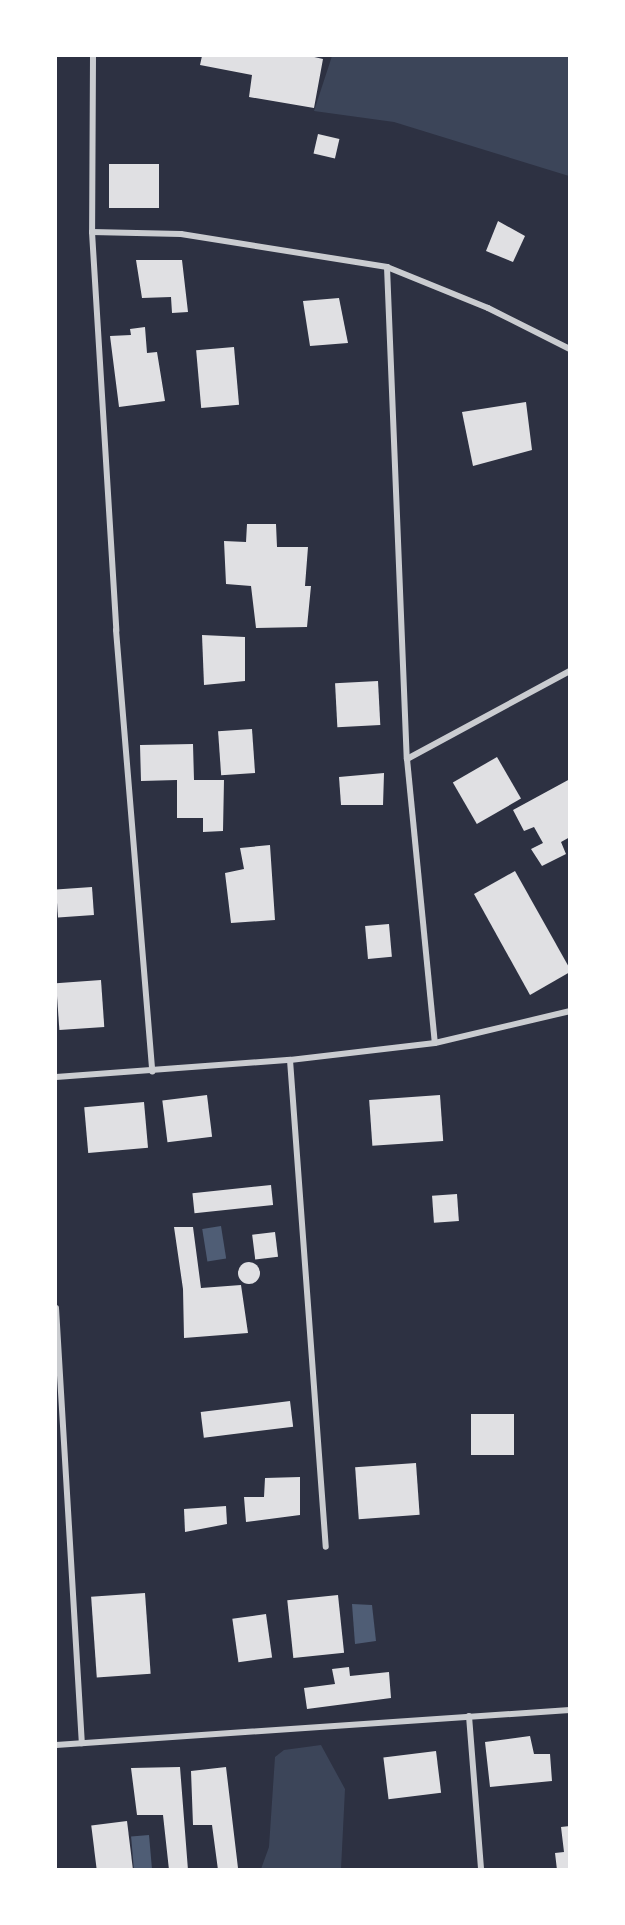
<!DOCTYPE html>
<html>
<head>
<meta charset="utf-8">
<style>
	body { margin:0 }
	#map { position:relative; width:625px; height:1925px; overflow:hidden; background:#2d3142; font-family:Ubuntu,sans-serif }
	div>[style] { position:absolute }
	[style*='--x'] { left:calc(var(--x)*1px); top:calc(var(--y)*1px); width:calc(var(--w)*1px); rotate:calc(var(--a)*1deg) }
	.green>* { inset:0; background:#3c4559 }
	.water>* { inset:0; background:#4f5d75; transform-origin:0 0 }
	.building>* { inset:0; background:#e0e0e3; transform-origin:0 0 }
	.round { border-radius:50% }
	.minor>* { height:6px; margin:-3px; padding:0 3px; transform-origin:3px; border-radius:3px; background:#caccd0 }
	span { translate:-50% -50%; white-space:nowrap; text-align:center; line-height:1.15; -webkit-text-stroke:6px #fff; paint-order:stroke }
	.frame { position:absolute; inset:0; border:57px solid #fff; pointer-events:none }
</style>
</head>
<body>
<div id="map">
	<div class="green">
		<div style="clip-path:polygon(332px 56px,569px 56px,569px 176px,394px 122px,314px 111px)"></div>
		<div style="clip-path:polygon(321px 1745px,345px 1789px,341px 1869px,261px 1869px,269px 1847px,275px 1757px,284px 1750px)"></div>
	</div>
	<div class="water">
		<div style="left:221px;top:1226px;width:33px;height:19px;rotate:81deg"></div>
		<div style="clip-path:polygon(352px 1604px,372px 1605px,376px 1641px,355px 1644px)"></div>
		<div style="left:149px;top:1835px;width:34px;height:18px;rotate:85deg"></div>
	</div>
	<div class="building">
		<div style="clip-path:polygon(202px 56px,310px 56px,323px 59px,314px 108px,249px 97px,252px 75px,200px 65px)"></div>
		<div style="left:318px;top:134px;width:22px;height:20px;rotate:13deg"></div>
		<div style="left:109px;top:164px;width:50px;height:44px"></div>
		<div style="clip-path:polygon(498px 221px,525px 236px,513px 262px,486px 251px)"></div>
		<div style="clip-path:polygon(136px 260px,182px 260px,188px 312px,172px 313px,171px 297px,142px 298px)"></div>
		<div style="clip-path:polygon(339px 298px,348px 343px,310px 346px,303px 301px)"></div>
		<div style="clip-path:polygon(145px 327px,147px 353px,157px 352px,165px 401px,119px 407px,110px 336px,131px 335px,130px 329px)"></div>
		<div style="left:234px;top:347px;width:58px;height:38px;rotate:85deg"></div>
		<div style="clip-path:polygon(526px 402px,532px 450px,473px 466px,462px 412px)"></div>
		<div style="clip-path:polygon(247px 524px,276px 524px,277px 547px,308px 547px,305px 586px,311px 586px,307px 627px,256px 628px,251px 586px,226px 584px,224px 541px,246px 542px)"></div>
		<div style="clip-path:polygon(202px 635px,245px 637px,245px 681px,204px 685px)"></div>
		<div style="left:378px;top:681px;width:44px;height:43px;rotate:87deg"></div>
		<div style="left:252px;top:729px;width:44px;height:34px;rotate:86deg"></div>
		<div style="clip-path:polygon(193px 744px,194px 780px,224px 780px,223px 831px,203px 832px,203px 818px,177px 818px,177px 780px,141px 781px,140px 745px)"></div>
		<div style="left:497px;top:757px;width:48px;height:51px;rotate:60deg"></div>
		<div style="clip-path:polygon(384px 773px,383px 805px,341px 805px,339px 777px)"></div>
		<div style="clip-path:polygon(570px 779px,570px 837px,561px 842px,566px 854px,542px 866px,531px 849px,543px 843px,534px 827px,524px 831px,513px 810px)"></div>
		<div style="clip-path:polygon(270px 845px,275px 920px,231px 923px,225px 873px,244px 869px,240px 848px)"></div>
		<div style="clip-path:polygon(515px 871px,570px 969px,570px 972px,530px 995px,474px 894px)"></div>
		<div style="left:92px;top:887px;width:28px;height:36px;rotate:86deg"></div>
		<div style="left:389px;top:924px;width:33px;height:24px;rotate:85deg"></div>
		<div style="left:101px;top:980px;width:47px;height:45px;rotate:86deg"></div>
		<div style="left:207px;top:1095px;width:42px;height:45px;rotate:83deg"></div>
		<div style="left:440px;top:1095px;width:46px;height:71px;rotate:86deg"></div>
		<div style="left:144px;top:1102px;width:46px;height:60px;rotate:85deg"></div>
		<div style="left:271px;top:1185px;width:20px;height:79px;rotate:84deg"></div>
		<div style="left:457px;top:1194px;width:27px;height:25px;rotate:86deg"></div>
		<div style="clip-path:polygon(174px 1227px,193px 1227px,201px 1288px,241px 1285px,248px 1333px,184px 1338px,183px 1289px)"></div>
		<div style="left:275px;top:1232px;width:25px;height:23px;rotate:83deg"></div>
		<div class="round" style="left:238px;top:1262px;width:22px;height:22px"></div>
		<div style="left:290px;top:1401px;width:26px;height:90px;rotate:83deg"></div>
		<div style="left:514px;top:1414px;width:41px;height:43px;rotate:90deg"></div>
		<div style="left:416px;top:1463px;width:52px;height:61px;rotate:86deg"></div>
		<div style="clip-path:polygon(300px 1477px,300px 1515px,246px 1522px,244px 1497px,264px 1497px,265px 1478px)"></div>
		<div style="clip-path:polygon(226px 1506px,227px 1524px,185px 1532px,184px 1509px)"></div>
		<div style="left:145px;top:1593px;width:81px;height:54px;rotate:86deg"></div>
		<div style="left:338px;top:1595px;width:58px;height:51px;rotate:84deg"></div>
		<div style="left:266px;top:1614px;width:44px;height:34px;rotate:82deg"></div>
		<div style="clip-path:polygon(349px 1667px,350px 1676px,389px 1672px,391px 1698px,307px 1709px,304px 1688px,335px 1684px,332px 1669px)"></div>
		<div style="clip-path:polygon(530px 1736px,534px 1754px,550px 1754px,552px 1781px,490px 1787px,485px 1742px)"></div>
		<div style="left:436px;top:1751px;width:42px;height:53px;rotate:83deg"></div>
		<div style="clip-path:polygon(180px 1767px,188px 1870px,169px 1870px,163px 1815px,137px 1815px,131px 1768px)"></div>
		<div style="clip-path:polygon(226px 1767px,238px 1868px,218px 1870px,212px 1825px,193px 1825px,191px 1771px)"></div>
		<div style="left:127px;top:1821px;width:49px;height:36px;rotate:83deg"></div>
		<div style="clip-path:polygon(570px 1826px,570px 1870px,557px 1870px,555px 1853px,564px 1852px,561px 1827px)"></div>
	</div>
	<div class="minor">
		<div style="--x:93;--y:56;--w:176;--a:90.3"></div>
		<div style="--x:92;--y:232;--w:399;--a:86.5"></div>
		<div style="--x:116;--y:630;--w:443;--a:85.3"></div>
		<div style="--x:92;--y:232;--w:89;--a:1.3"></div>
		<div style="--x:181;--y:234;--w:209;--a:9.1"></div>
		<div style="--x:387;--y:267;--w:109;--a:22.1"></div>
		<div style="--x:488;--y:308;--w:92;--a:26.6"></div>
		<div style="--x:387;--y:267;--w:492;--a:87.7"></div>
		<div style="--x:407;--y:759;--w:285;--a:84.4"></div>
		<div style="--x:407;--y:759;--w:185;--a:-28.4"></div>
		<div style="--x:290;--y:1060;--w:488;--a:85.8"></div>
		<div style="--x:56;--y:1077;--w:235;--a:-4.2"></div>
		<div style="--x:290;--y:1060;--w:146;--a:-6.7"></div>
		<div style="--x:435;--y:1043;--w:139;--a:-13.3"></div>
		<div style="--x:56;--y:1308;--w:436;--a:86.6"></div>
		<div style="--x:469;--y:1716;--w:154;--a:85.5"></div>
		<div style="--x:56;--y:1745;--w:515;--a:-3.9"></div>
	</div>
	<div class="frame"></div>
</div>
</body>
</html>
